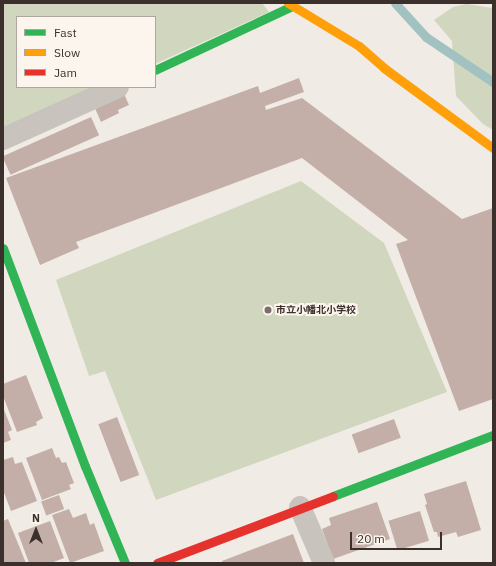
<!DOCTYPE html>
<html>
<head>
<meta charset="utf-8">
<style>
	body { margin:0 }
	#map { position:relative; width:496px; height:566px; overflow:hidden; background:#f0ebe5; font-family:"IBM Plex Sans","Noto Sans JP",sans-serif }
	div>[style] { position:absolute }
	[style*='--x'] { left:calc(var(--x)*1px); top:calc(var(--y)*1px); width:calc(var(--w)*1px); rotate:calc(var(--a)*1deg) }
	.green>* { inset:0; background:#d1d6bf }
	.stream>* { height:9px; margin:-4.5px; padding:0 4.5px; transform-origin:4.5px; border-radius:4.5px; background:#a1c2c1 }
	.building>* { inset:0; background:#c3afa7; transform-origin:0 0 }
	.street>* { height:22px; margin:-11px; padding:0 11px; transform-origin:11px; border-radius:11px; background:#c9c3be }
	.fast>* { height:9px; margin:-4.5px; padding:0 4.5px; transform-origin:4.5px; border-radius:4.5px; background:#30b455 }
	.slow>* { height:9px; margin:-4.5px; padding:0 4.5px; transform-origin:4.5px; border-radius:4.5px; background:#ff9f0a }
	.jam>* { height:9px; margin:-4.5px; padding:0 4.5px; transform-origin:4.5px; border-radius:4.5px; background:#e5322d }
	.dots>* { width:11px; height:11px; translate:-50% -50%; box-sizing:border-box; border:2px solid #fbf5ee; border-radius:50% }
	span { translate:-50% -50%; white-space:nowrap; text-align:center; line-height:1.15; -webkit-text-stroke:4px #fbf5ee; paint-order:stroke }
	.poi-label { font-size:10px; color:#3b302b; font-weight:700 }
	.left { translate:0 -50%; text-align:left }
	.frame { position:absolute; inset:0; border:4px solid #3b302b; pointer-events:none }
	.legend { position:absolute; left:16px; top:16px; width:140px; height:72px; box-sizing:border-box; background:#fbf5ee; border:1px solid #aea6a0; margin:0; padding:5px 7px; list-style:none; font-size:12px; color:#3b302b }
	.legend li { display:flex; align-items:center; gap:8px; height:20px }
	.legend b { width:20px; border:1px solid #aea6a0 }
	.north { position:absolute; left:16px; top:510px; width:40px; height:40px; -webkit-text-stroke:3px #fbf5ee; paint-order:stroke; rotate:0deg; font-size:11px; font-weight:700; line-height:16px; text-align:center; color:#3b302b }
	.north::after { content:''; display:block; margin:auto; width:14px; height:18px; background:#3b302b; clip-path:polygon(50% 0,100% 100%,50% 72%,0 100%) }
	.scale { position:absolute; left:350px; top:532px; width:92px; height:18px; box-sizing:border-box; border:2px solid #3b302b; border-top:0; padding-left:5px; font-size:12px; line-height:14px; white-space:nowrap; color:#3b302b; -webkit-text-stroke:3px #fbf5ee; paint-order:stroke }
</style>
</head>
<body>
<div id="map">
	<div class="green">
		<div style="clip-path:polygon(3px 3px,262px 3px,269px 12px,155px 64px,155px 17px,17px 17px,17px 87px,105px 87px,3px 134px)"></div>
		<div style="clip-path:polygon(466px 4px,493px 8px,493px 130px,483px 124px,456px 96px,452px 41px,434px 20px,453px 7px)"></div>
		<div style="clip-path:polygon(301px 181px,384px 243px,447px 392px,156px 500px,105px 371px,89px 376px,56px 280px)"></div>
	</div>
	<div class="stream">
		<div style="--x:395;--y:3;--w:46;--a:47.6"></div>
		<div style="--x:426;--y:37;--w:81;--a:33.9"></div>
	</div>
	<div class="building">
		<div style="clip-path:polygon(299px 78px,304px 92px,265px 106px,266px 110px,302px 98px,462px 219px,493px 208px,493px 399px,459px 411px,396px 244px,408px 240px,302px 158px,76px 242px,79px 248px,40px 265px,6px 178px,258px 86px,260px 93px)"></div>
		<div style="clip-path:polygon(124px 94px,129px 105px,118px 110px,119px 113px,101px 122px,94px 106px)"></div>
		<div style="left:91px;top:117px;width:20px;height:97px;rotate:66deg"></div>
		<div style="clip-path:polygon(26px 375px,43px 418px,36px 422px,37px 425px,17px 432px,3px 396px,3px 384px)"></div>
		<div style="clip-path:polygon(3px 407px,12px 430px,8px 432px,11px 440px,3px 443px)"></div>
		<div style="left:117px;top:417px;width:62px;height:20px;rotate:69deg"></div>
		<div style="left:394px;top:419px;width:20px;height:45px;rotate:70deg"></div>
		<div style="clip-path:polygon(52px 448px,56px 458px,59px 457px,62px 463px,66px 462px,74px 483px,69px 485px,71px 489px,42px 500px,26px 458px)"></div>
		<div style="clip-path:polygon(13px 457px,15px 464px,22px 462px,37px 501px,11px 511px,3px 490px,3px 460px)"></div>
		<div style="clip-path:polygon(466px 481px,481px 530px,458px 537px,456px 532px,438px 537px,437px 532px,434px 532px,425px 505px,427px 504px,424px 494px)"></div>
		<div style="left:59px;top:495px;width:15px;height:19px;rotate:70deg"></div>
		<div style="clip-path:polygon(377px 502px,390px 539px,333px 559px,322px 529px,331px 525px,329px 518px)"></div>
		<div style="clip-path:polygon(69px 509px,73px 518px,86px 513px,90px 525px,94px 523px,104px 551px,70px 563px,52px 515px)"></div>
		<div style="left:420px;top:511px;width:31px;height:33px;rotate:73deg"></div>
		<div style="clip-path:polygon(8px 519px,26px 563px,3px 563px,3px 521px)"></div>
		<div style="clip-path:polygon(50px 521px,64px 558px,51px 563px,29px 563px,18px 533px)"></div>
		<div style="clip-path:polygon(293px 534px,304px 563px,223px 563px,222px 561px)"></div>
	</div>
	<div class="street">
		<div style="--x:3;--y:139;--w:126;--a:-24.3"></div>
		<div style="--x:300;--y:507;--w:61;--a:66.8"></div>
	</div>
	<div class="fast">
		<div style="--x:155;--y:70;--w:151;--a:-25"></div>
		<div style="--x:3;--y:248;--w:233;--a:69.4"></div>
		<div style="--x:85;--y:466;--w:105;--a:67.6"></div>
		<div style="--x:333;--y:496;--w:171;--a:-20.9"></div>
	</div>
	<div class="slow">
		<div style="--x:288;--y:3;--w:83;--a:31.2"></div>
		<div style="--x:359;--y:46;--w:33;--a:41"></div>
		<div style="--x:384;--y:68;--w:135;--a:36.3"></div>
	</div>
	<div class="jam">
		<div style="--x:157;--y:563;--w:188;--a:-20.8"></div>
	</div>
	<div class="dots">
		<div style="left:268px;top:310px;background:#7a716c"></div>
	</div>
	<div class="poi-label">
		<span class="left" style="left:276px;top:310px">市立小幡北小学校</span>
	</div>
	<div class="frame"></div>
	<ul class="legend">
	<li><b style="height:5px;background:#30b455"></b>Fast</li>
	<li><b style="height:5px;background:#ff9f0a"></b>Slow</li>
	<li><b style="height:5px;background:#e5322d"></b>Jam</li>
	</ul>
	<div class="north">N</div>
	<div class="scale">20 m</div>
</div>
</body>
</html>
